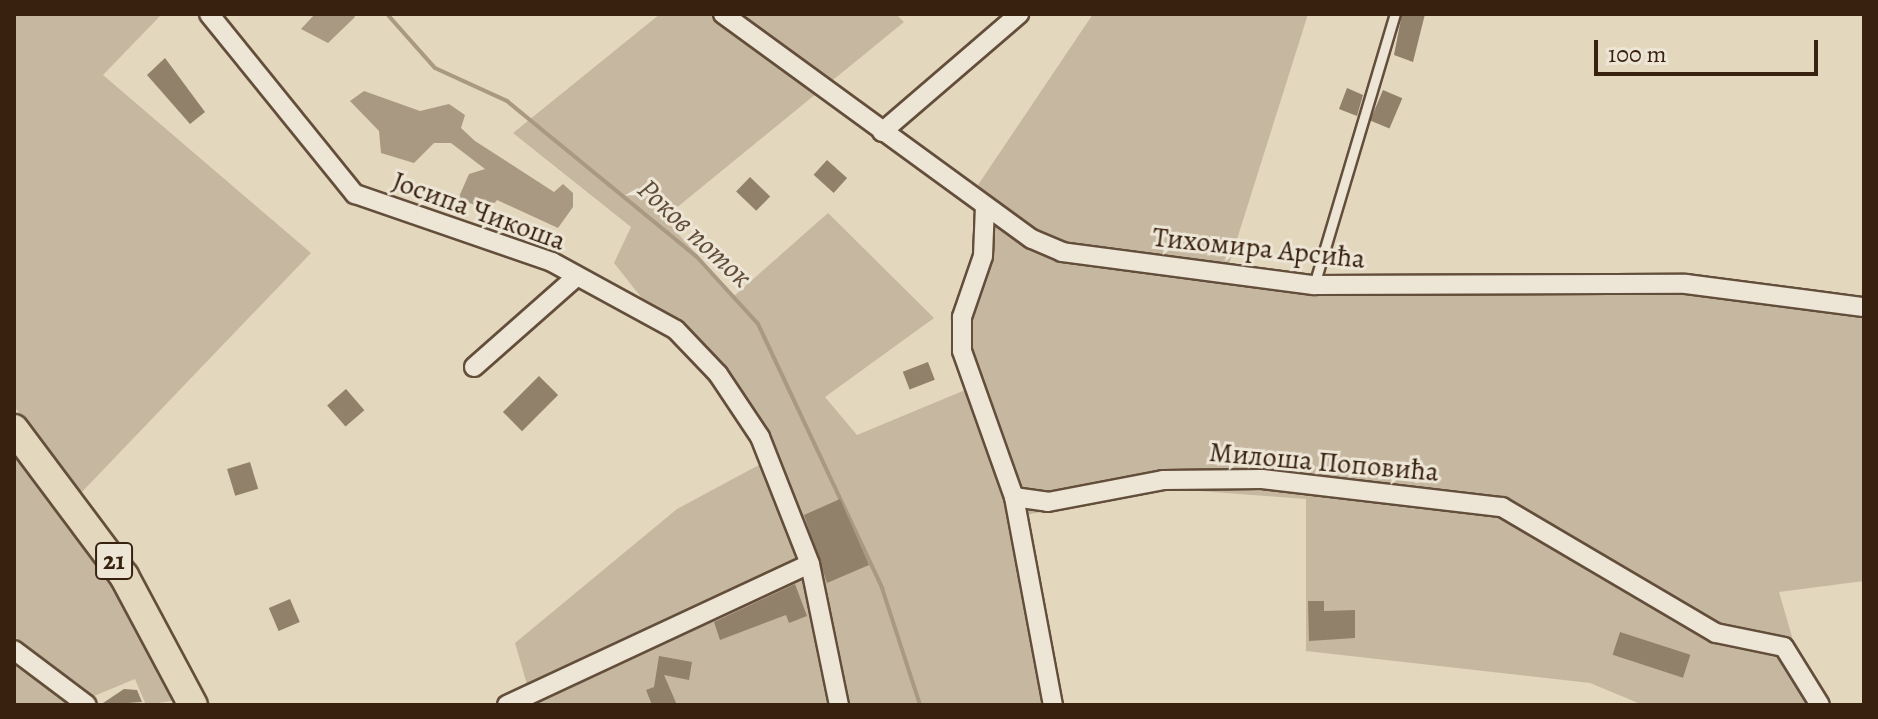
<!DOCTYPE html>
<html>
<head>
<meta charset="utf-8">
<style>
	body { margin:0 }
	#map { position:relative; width:1878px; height:719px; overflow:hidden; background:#e3d7be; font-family:Alegreya,serif }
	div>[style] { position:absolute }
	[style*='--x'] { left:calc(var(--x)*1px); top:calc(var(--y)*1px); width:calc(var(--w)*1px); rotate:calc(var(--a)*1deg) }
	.green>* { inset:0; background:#c6b8a0 }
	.water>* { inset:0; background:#a99982 }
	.stream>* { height:4px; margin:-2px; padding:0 2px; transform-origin:2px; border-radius:2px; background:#a99982 }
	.building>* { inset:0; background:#91806a; transform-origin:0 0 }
	.roads { filter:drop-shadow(2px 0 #634e3b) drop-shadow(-2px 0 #634e3b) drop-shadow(0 2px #634e3b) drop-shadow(0 -2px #634e3b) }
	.lane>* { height:9px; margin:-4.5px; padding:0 4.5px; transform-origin:4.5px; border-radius:4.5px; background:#ede5d5 }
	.street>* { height:18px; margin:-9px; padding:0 9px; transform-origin:9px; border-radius:9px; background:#ede5d5 }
	.primary>* { height:28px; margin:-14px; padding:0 14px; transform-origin:14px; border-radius:14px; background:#e3d7be }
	span { translate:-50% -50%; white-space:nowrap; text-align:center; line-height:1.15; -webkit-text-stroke:6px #ede5d5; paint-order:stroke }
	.shield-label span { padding:2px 6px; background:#ede5d5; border:2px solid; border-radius:6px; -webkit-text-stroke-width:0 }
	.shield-label { font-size:26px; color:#38210f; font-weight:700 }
	.street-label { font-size:28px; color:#38210f }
	.water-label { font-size:30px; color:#604b37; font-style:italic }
	.frame { position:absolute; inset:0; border:16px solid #38210f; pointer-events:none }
	.scale { position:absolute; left:1594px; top:40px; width:224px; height:36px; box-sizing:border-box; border:4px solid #38210f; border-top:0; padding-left:10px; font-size:24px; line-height:28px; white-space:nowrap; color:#38210f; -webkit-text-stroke:6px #ede5d5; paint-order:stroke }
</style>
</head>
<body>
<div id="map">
	<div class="green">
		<div style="clip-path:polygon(14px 14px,162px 14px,103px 75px,311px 253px,79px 495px,14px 406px)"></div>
		<div style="clip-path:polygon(660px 14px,896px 14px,904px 22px,664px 218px,734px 296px,828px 213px,934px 318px,825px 397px,857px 435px,970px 388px,954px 326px,989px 215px,978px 185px,1093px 14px,1308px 14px,1227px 271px,1386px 282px,1679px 274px,1864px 302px,1864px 581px,1779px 592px,1807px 688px,1825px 705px,1643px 705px,1590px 683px,1306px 651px,1306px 499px,1173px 489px,1019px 516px,1050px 705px,533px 705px,515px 643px,677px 509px,770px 459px,614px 263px,631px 227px,513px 133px)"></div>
		<div style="clip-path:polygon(14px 438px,85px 531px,183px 699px,146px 705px,135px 679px,94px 696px,14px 636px)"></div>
		<div style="clip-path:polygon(14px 664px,71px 705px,14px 705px)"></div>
	</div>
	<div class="water">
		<div style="clip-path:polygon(315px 14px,353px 14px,355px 17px,328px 43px,301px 29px)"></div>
		<div style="clip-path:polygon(364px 91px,420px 111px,449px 104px,465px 115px,461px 128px,475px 141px,554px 192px,563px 184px,573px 193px,573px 207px,558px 228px,497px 200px,489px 210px,458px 199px,469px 174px,485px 169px,451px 143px,434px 143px,414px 163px,381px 153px,379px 131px,350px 101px)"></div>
	</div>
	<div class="stream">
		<div style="--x:387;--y:14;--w:72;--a:48.4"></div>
		<div style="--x:435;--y:68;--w:79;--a:24.6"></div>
		<div style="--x:507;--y:101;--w:244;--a:39.4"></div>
		<div style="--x:696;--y:256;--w:92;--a:47.6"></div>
		<div style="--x:758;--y:324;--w:292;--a:64.8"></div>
		<div style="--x:882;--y:588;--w:123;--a:72"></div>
	</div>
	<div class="building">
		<div style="clip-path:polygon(1402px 14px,1425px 14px,1413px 62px,1394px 55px)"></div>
		<div style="clip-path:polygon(165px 58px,205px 112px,190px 124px,147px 75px)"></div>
		<div style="clip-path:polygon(1347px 88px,1363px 95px,1357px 116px,1339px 109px)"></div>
		<div style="left:1383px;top:90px;width:21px;height:33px;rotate:23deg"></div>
		<div style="left:827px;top:160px;width:27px;height:20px;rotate:42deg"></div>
		<div style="left:750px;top:177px;width:28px;height:20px;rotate:44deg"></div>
		<div style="left:928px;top:362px;width:19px;height:27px;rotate:69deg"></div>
		<div style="left:539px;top:376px;width:27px;height:51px;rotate:45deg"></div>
		<div style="left:346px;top:389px;width:28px;height:25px;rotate:49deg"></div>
		<div style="left:250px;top:462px;width:28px;height:24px;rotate:73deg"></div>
		<div style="clip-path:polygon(840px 499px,869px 565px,827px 583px,804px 515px)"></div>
		<div style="clip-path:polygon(795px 584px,807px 616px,789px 623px,786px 615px,720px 640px,714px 622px)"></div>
		<div style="left:290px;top:599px;width:25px;height:23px;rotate:67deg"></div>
		<div style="clip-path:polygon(1308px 601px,1324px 601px,1324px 611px,1355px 610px,1355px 638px,1309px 641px)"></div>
		<div style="left:1620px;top:632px;width:74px;height:24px;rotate:18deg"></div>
		<div style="clip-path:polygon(659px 656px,692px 662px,689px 680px,664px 675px,677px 705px,652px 705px,646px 690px,654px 687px)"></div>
		<div style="clip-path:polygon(124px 689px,137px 690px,142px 702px,100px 705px)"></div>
	</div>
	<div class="roads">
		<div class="lane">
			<div style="--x:1314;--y:285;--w:283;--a:-73.4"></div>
		</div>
		<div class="street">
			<div style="--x:209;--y:14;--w:232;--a:51"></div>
			<div style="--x:355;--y:194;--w:208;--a:19"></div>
			<div style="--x:552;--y:262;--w:141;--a:28.7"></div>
			<div style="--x:676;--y:330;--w:61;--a:46.3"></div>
			<div style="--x:718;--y:374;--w:76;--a:56.3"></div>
			<div style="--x:760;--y:437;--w:136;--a:68.5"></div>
			<div style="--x:810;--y:564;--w:144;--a:78.4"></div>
			<div style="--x:723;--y:14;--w:382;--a:36.1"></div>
			<div style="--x:1032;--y:239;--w:33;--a:23"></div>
			<div style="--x:1062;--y:252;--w:254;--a:7.5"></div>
			<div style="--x:1314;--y:285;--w:372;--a:-0.2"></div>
			<div style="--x:1686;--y:284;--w:179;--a:7.4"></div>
			<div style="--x:882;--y:132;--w:181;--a:-40.7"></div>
			<div style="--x:985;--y:206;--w:50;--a:92.3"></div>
			<div style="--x:983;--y:256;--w:65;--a:109"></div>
			<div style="--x:962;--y:317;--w:34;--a:90"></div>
			<div style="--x:962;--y:351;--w:155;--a:70.4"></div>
			<div style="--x:1014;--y:497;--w:212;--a:79.4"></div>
			<div style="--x:474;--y:367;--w:136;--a:-41.4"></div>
			<div style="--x:1014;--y:497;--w:34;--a:8"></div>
			<div style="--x:1048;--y:502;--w:117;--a:-10.8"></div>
			<div style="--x:1163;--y:480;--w:99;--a:-0.6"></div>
			<div style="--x:1262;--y:479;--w:242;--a:6.7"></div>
			<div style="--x:1502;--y:507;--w:248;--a:30.5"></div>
			<div style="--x:1716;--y:633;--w:69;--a:11.6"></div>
			<div style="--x:1784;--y:647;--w:68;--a:58.2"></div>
			<div style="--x:14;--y:650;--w:91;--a:37"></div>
			<div style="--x:507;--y:705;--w:334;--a:-25"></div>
		</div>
		<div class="primary">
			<div style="--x:14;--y:429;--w:184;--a:53.2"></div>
			<div style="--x:124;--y:576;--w:146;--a:61.9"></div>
		</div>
	</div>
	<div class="shield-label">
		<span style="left:114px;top:561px">21</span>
	</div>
	<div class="street-label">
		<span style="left:479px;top:211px;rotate:20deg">Јосипа Чикоша</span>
		<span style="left:1259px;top:248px;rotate:6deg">Тихомира Арсића</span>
		<span style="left:1324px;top:462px;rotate:5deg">Милоша Поповића</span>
	</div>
	<div class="water-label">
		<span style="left:695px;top:233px;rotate:43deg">Роков поток</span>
	</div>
	<div class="frame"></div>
	<div class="scale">100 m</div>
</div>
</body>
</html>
